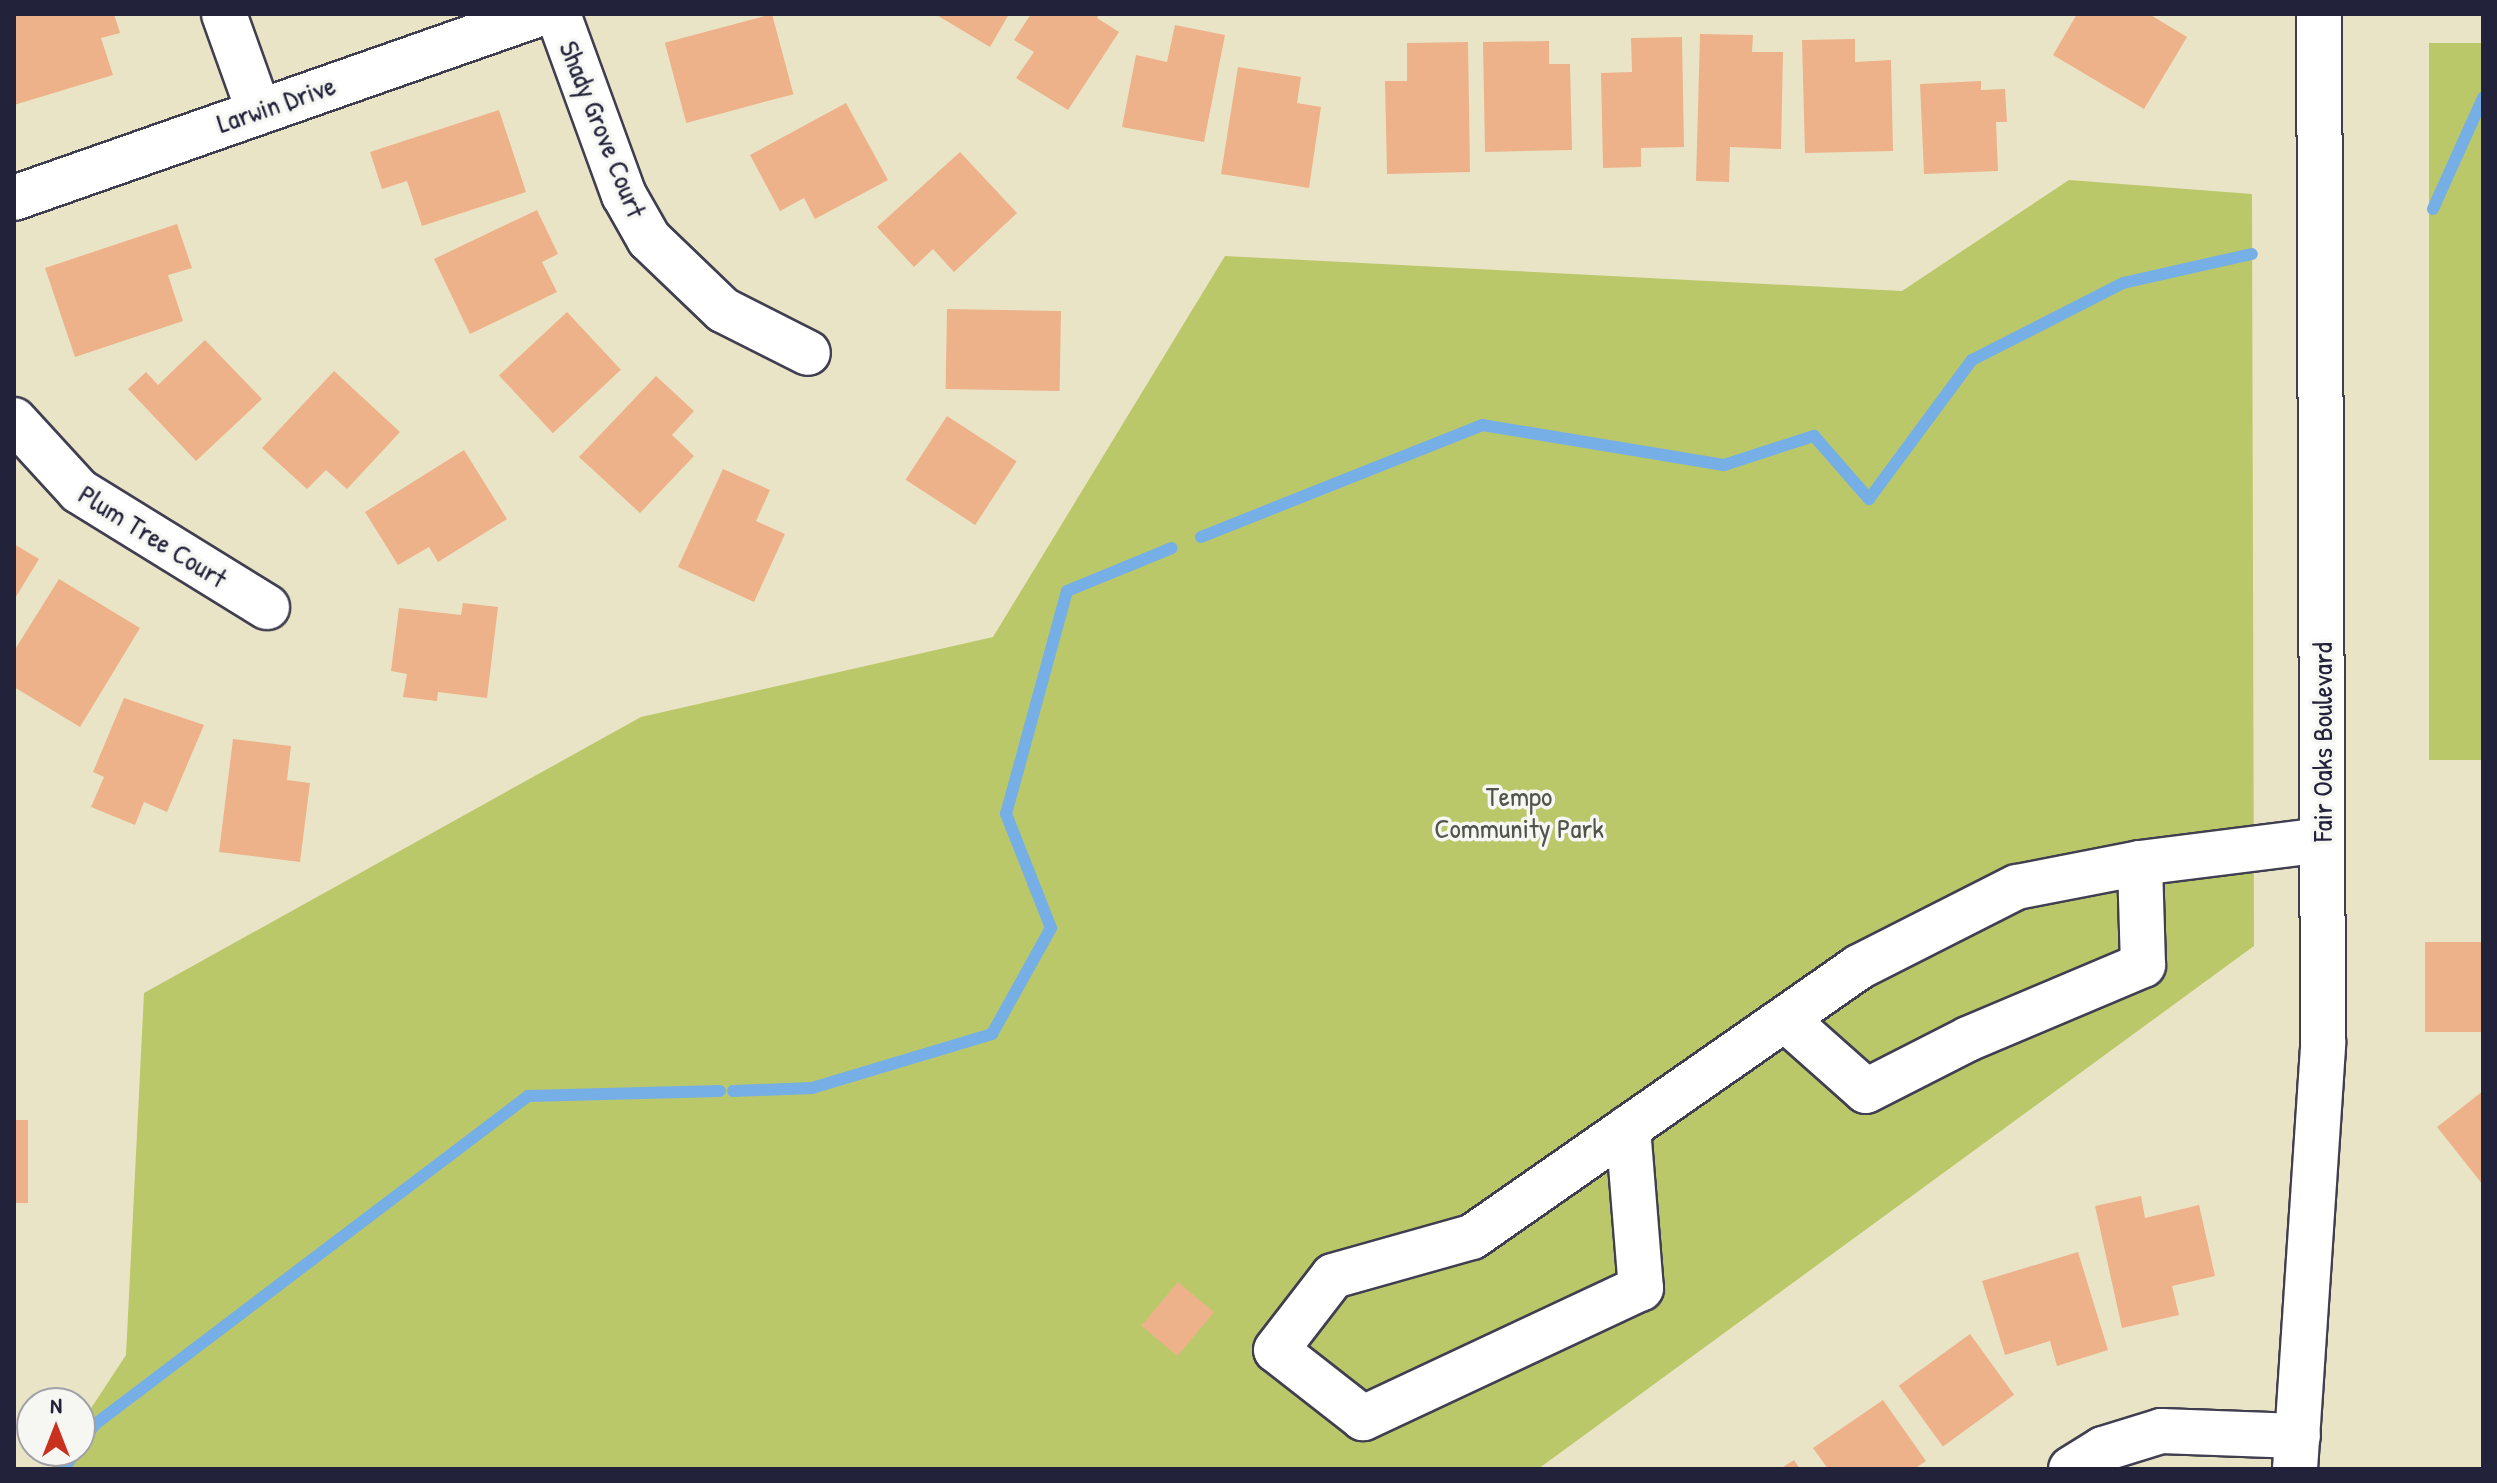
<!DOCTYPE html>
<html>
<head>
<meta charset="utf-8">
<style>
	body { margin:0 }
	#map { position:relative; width:2497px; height:1483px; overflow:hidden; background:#eae4c7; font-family:"Patrick Hand",sans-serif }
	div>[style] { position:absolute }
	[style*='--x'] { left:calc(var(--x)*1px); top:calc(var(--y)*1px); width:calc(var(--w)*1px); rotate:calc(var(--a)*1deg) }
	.green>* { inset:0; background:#bbc86a; transform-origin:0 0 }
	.stream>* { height:12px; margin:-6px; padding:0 6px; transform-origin:6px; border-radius:6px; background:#75afe6 }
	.building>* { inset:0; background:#edb28a; transform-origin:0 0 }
	.roads { filter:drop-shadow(2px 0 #403f50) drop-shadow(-2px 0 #403f50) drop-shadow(0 2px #403f50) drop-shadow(0 -2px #403f50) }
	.minor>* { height:44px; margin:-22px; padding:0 22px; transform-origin:22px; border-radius:22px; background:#fff }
	.major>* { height:44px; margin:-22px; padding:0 22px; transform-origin:22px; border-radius:22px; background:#fff }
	span { translate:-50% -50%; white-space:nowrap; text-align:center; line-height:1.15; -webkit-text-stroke:7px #f6f6f2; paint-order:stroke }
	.street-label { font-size:28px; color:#22223b }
	.park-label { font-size:28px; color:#505449 }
	.frame { position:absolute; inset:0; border:16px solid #22223b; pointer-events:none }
	.north { position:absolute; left:16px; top:1387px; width:80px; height:80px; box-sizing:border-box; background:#f6f6f2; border:2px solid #a1a1a9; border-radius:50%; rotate:0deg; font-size:22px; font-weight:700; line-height:32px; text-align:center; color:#22223b }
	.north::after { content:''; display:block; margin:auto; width:28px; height:36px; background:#c8321e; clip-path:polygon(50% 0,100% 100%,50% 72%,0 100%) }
</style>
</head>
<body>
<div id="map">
	<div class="green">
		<div style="left:2483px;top:43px;width:717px;height:54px;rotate:90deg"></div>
		<div style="clip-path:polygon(2069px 180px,2252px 194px,2254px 946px,1538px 1469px,51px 1469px,63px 1451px,80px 1451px,80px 1425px,126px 1355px,144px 993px,641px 717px,993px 637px,1225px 256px,1902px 291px)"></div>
	</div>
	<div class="stream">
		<div style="--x:2433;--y:209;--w:122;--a:-65.8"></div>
		<div style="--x:1201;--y:537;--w:302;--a:-21.7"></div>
		<div style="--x:1482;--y:425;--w:245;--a:9.4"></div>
		<div style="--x:1724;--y:465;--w:95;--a:-17.9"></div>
		<div style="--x:1814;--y:436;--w:84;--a:48.9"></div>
		<div style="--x:1869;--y:499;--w:173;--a:-53.5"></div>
		<div style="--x:1972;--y:360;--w:169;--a:-27"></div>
		<div style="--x:2123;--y:283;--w:132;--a:-12.7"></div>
		<div style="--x:733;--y:1091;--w:79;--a:-2.2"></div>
		<div style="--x:812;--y:1088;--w:188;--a:-16.7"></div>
		<div style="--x:992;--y:1034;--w:121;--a:-60.9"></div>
		<div style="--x:1051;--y:928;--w:123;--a:-111.5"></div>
		<div style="--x:1006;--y:814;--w:231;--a:-74.7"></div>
		<div style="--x:1067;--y:591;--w:113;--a:-22.3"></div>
		<div style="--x:80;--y:1446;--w:25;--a:-56"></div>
		<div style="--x:94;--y:1425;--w:545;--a:-37.16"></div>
		<div style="--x:528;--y:1096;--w:192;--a:-1.5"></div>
		<div style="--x:64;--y:1469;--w:22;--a:-56"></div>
	</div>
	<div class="building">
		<div style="clip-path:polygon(14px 14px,114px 14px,120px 33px,101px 38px,113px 75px,14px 105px)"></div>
		<div style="left:772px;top:14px;width:83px;height:111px;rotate:75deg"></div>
		<div style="clip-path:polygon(935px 14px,1009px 14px,990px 47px)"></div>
		<div style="clip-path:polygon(1031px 14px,1099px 14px,1097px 18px,1119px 32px,1068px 110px,1016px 78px,1034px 52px,1014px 40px)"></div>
		<div style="clip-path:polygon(2077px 14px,2149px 14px,2187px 37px,2144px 109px,2053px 55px)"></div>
		<div style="clip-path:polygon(1175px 25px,1225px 35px,1204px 142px,1122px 127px,1136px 55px,1167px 62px)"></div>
		<div style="clip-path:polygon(1700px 34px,1753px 35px,1752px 52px,1783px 52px,1781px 149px,1730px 147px,1729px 182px,1696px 181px)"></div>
		<div style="clip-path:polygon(1682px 37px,1684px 147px,1641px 148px,1641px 167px,1603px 168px,1601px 73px,1632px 72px,1631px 38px)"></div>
		<div style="clip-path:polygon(1855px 39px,1855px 62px,1891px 60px,1893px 151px,1805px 153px,1802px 40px)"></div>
		<div style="clip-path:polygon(1549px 41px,1549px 64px,1570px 64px,1572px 150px,1485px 152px,1483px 42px)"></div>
		<div style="clip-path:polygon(1468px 42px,1470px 172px,1387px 174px,1385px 81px,1407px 81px,1407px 43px)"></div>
		<div style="clip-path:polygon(1238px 67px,1301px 77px,1297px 103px,1321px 107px,1309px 188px,1221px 174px)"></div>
		<div style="clip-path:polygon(1981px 81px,1981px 90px,2005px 89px,2007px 122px,1996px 122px,1998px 171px,1924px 174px,1920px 84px)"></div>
		<div style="clip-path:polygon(846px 103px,888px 180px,815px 219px,804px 198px,780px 211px,750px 155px)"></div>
		<div style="clip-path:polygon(499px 110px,526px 192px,422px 226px,407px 181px,382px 189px,370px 152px)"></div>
		<div style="clip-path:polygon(960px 152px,1017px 213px,954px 272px,933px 249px,914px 267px,877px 227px)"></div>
		<div style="clip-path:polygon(537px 210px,558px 254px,542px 262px,557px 292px,470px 334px,434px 259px)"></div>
		<div style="clip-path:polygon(177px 224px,192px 268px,168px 275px,183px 321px,75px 357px,45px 268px)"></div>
		<div style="left:947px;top:309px;width:114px;height:80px;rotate:1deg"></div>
		<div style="left:567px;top:312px;width:79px;height:93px;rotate:47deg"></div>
		<div style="clip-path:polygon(205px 340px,262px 399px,196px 461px,128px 389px,146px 372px,158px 385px)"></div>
		<div style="clip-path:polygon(334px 371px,400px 432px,347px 489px,326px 470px,307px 489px,262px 448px)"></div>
		<div style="clip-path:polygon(656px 376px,694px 411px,672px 435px,694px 456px,640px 513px,579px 457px)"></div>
		<div style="left:947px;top:416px;width:83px;height:76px;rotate:33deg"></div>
		<div style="clip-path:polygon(464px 450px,507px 519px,438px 562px,429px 547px,398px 565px,365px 512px)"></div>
		<div style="clip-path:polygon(723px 469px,770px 490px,756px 521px,785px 534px,754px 602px,678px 567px)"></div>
		<div style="clip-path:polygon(14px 544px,39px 559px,14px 600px)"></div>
		<div style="clip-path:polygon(59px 579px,140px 628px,80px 727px,14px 687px,14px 651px)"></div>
		<div style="clip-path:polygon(463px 603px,498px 607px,487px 698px,438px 692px,437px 701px,403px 697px,407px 674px,391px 671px,399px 608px,461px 615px)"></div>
		<div style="clip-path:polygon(124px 698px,204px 725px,167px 812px,144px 802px,135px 825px,91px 807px,104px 777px,93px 772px)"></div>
		<div style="clip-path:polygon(233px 739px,291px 746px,287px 780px,310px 783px,300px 862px,219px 852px)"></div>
		<div style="left:2483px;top:942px;width:90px;height:58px;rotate:90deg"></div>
		<div style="clip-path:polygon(2483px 1091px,2483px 1185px,2437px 1127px)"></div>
		<div style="left:14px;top:1120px;width:14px;height:83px"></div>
		<div style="clip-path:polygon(2141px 1196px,2145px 1218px,2199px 1205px,2215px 1276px,2172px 1286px,2179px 1315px,2122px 1328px,2095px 1206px)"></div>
		<div style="clip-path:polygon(2078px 1252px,2108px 1350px,2057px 1366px,2050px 1341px,2005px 1355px,1982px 1281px)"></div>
		<div style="left:1178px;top:1282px;width:47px;height:57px;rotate:40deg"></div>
		<div style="left:1970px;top:1334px;width:75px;height:88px;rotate:54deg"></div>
		<div style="clip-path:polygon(1883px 1400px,1926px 1461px,1914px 1469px,1828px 1469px,1813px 1448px)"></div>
		<div style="clip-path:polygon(1794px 1460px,1800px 1469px,1780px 1469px)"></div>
	</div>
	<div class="roads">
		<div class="minor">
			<div style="--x:224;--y:14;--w:101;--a:70.3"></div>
			<div style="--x:558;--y:14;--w:193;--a:70"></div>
			<div style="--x:624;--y:195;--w:51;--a:60.4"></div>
			<div style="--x:649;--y:239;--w:103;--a:43.8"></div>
			<div style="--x:723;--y:310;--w:95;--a:26.8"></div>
			<div style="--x:14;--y:198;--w:556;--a:-19.31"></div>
			<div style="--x:14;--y:420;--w:96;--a:47.5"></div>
			<div style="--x:79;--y:491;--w:221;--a:31.7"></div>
			<div style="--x:1785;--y:1019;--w:108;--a:41.6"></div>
			<div style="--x:1866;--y:1091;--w:114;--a:-27"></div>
			<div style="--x:1968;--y:1039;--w:190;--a:-22.9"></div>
			<div style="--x:2143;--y:965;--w:102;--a:-91.7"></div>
			<div style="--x:1628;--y:1128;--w:161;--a:85.4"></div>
			<div style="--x:1641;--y:1288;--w:307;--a:154.9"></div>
			<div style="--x:1363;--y:1418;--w:110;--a:-142"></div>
			<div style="--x:1276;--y:1350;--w:93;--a:-52.4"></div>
			<div style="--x:1333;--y:1276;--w:144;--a:-15.7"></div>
			<div style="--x:1472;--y:1237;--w:472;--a:-34.9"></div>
			<div style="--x:1859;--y:967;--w:177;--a:-26.9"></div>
			<div style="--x:2017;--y:887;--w:125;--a:-11"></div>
			<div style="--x:2140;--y:863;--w:183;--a:-7.2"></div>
			<div style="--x:2071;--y:1469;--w:38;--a:-32"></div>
			<div style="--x:2103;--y:1449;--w:61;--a:-17.2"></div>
			<div style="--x:2161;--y:1431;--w:137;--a:2.1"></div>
		</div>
		<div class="major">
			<div style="--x:2295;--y:1469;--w:427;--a:-86.2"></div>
			<div style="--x:2323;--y:1043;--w:1029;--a:-90.22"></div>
		</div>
	</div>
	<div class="street-label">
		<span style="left:276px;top:104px;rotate:-19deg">Larwin Drive</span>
		<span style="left:603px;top:129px;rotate:68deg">Shady Grove Court</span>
		<span style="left:153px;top:536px;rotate:32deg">Plum Tree Court</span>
		<span style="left:2322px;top:742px;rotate:-90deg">Fair Oaks Boulevard</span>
	</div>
	<div class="park-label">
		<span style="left:1519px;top:812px">Tempo<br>Community Park</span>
	</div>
	<div class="frame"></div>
	<div class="north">N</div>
</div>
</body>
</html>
